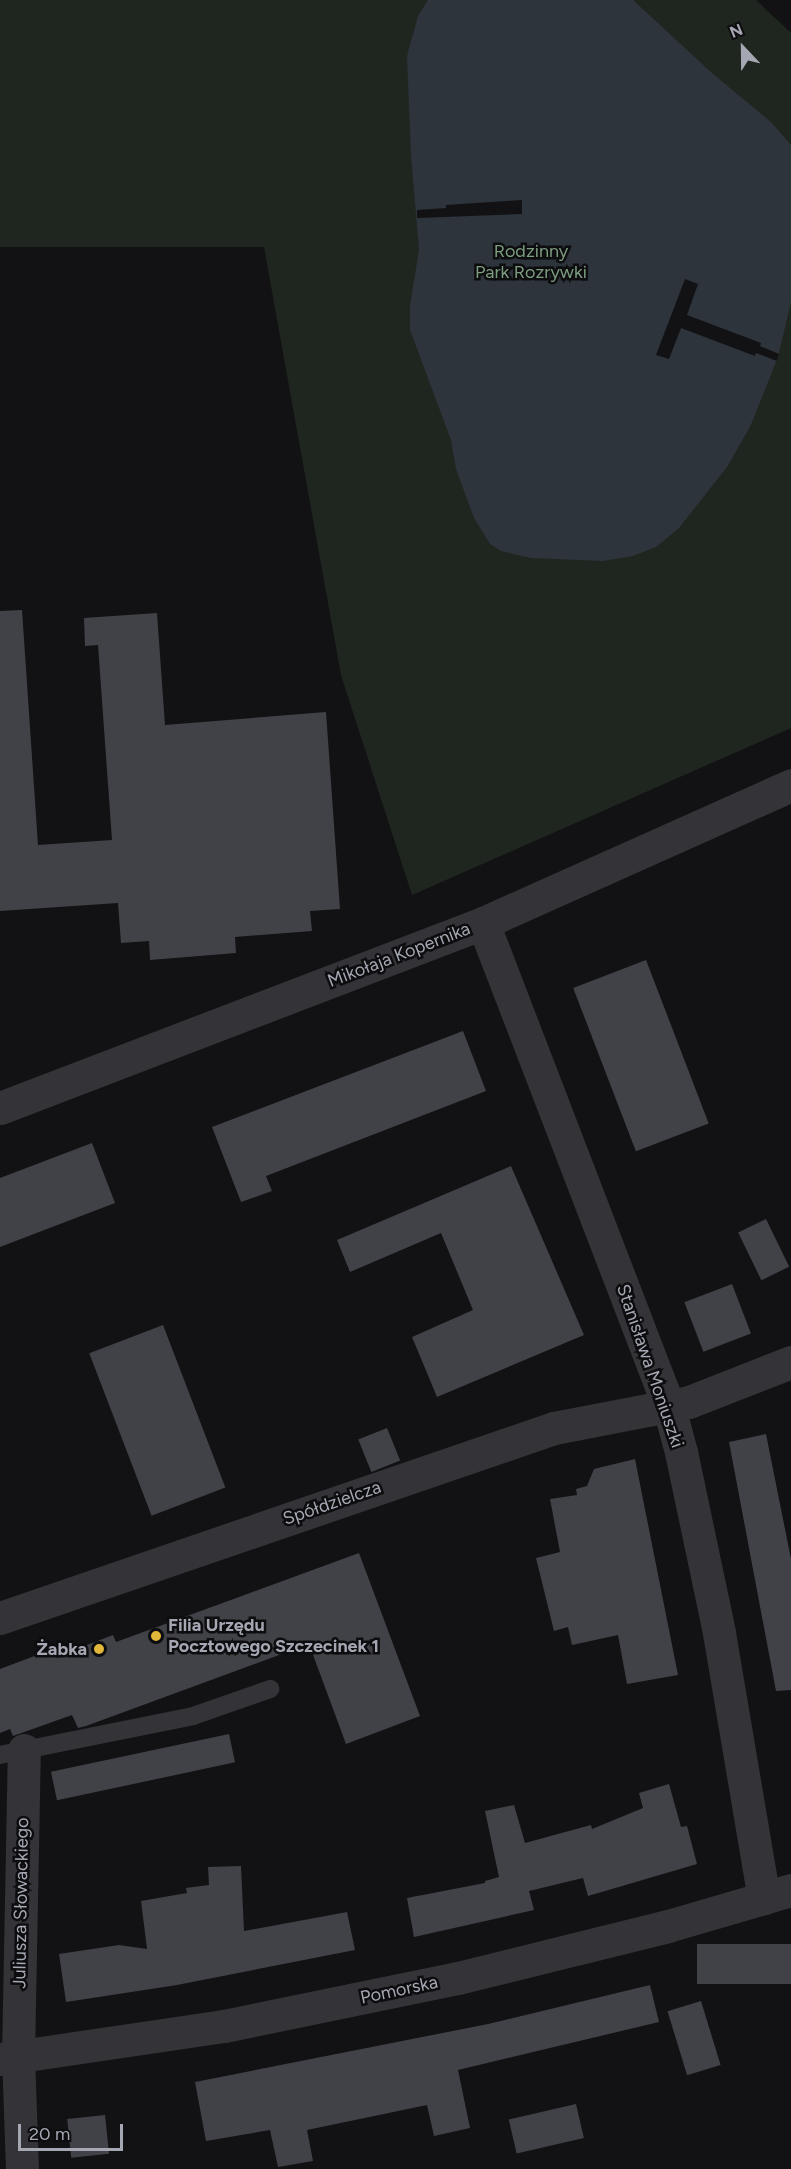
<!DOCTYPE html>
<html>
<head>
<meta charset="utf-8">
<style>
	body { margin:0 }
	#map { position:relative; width:791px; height:2169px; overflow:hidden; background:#121214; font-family:Figtree,sans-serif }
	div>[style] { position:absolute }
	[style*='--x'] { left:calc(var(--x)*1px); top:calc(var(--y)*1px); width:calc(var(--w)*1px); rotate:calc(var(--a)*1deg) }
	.green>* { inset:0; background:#1f2620 }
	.water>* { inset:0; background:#2d343b }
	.pier>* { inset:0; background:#121214 }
	.building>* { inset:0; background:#414247; transform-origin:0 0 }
	.service>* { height:18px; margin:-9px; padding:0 9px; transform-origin:9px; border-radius:9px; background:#343438 }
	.minor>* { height:33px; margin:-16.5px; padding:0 16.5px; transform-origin:16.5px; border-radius:16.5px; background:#343438 }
	.dots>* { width:16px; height:16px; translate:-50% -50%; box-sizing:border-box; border:3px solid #0d0d0f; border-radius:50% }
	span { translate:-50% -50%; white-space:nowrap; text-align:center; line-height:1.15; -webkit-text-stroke:5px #0d0d0f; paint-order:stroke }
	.park-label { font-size:18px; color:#7d9d81 }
	.street-label { font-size:18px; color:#a5a8b3 }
	.poi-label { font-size:18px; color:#a5a8b3; font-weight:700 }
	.left { translate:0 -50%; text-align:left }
	.right { translate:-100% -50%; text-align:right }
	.north { position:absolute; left:713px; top:18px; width:60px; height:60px; -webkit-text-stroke:4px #0d0d0f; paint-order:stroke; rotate:338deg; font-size:16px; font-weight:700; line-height:24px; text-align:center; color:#a5a8b3 }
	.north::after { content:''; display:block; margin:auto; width:21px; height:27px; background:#a5a8b3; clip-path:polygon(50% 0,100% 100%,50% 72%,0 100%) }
	.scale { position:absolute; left:18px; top:2124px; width:105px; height:27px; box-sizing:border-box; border:3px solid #a5a8b3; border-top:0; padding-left:8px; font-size:18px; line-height:21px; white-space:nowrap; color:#a5a8b3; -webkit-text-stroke:4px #0d0d0f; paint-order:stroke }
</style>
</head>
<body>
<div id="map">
	<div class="green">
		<div style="clip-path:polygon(0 0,756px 0,791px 33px,791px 728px,412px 895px,341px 675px,264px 247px,0 247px)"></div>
	</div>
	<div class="water">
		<div style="clip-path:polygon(428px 0,633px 0,713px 74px,771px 122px,791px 145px,791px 302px,778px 357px,750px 427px,727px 467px,679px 528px,656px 547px,633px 556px,603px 561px,531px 558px,501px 551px,490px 544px,474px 518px,456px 469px,451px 440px,410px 330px,410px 305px,419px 250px,411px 155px,407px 56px,418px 16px)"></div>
	</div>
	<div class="pier">
		<div style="clip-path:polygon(522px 200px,522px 214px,417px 218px,417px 210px,446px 208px,446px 205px)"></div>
		<div style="clip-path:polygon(685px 279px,698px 284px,687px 315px,761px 343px,760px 346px,779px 354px,777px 361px,756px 353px,755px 356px,681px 328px,669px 359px,656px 355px)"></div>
	</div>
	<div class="building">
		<div style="clip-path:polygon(22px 610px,38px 845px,112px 840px,98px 645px,85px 646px,84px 618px,157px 613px,165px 725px,326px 712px,340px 909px,310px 911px,312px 931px,235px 937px,236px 953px,150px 960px,149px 941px,121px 943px,118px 903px,0 911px,0 611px)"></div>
		<div style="left:646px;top:960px;width:175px;height:78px;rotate:69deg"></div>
		<div style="clip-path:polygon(463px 1031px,486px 1091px,266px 1176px,272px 1191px,241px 1202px,212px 1127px)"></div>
		<div style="clip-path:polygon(92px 1143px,115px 1203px,0 1247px,0 1178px)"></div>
		<div style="clip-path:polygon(511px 1166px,584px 1335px,437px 1397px,412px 1337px,473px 1310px,441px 1233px,350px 1272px,337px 1240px)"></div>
		<div style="left:766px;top:1219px;width:53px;height:31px;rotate:64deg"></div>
		<div style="left:732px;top:1284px;width:53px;height:51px;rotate:69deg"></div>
		<div style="left:163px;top:1325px;width:174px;height:79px;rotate:69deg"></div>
		<div style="left:387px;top:1428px;width:35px;height:31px;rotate:68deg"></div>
		<div style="clip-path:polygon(766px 1434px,791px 1559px,791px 1690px,776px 1691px,729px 1442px)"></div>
		<div style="clip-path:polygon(635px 1459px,678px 1675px,627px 1684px,618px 1635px,572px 1645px,568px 1627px,554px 1631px,536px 1558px,560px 1552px,550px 1499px,577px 1495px,576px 1489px,587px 1486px,594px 1469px)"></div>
		<div style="clip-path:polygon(359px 1553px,420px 1716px,346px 1744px,309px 1644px,86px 1726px,78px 1728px,72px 1715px,13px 1736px,10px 1729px,0 1733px,0 1669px,53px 1649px,56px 1657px,113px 1635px,116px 1642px)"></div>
		<div style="left:229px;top:1734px;width:29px;height:182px;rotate:78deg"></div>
		<div style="clip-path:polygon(669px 1784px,681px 1827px,687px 1826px,697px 1864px,588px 1896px,583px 1878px,529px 1891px,534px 1910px,414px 1937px,407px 1898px,485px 1883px,485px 1881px,499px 1877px,485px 1811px,514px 1805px,525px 1843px,591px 1825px,592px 1829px,643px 1808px,639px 1793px)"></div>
		<div style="clip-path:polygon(241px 1866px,244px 1931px,347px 1912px,355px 1950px,177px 1985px,66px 2002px,59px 1954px,119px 1945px,147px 1949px,141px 1901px,187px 1893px,186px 1888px,209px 1885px,208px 1867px)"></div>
		<div style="left:791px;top:1944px;width:40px;height:94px;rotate:90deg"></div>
		<div style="clip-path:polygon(650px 1985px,659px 2022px,458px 2070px,470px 2128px,434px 2136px,427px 2105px,307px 2130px,313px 2161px,278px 2167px,270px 2130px,206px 2141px,195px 2082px,488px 2024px)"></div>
		<div style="left:701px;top:2001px;width:67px;height:35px;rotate:73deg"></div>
		<div style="left:576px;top:2104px;width:35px;height:69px;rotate:77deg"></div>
		<div style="left:105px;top:2115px;width:39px;height:38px;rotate:84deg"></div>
	</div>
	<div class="service">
		<div style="--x:0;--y:1755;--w:197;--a:-11.4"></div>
		<div style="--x:193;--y:1716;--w:82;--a:-19.3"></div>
	</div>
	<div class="minor">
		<div style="--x:483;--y:923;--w:519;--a:68.98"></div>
		<div style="--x:669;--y:1407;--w:47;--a:75.1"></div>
		<div style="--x:681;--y:1452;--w:185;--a:78.1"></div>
		<div style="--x:719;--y:1633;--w:269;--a:80.4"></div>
		<div style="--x:0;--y:1108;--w:517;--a:-20.96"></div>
		<div style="--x:483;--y:923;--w:338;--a:-24.1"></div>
		<div style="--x:0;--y:1618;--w:586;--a:-18.93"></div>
		<div style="--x:554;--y:1428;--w:137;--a:-10.9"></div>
		<div style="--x:689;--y:1402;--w:110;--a:-21.4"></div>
		<div style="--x:0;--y:2059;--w:226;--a:-8.4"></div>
		<div style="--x:224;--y:2026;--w:239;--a:-11.6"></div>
		<div style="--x:458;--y:1978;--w:216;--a:-13.9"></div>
		<div style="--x:668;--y:1926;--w:128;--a:-16.3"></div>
		<div style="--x:22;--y:2169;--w:113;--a:-92"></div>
		<div style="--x:18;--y:2056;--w:306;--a:-88.9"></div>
	</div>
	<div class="dots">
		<div style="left:156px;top:1636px;background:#e3b73a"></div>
		<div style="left:99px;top:1649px;background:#e3b73a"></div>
	</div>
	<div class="park-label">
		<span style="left:531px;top:262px">Rodzinny<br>Park Rozrywki</span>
	</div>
	<div class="street-label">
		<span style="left:399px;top:955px;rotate:-21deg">Mikołaja Kopernika</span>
		<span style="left:650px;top:1366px;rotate:71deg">Stanisława Moniuszki</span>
		<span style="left:332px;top:1503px;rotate:-19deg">Spółdzielcza</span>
		<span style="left:21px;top:1903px;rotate:-89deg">Juliusza Słowackiego</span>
		<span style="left:399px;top:1990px;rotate:-12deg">Pomorska</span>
	</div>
	<div class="poi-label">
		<span class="left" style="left:168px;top:1636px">Filia Urzędu<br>Pocztowego Szczecinek 1</span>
		<span class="right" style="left:87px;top:1649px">Żabka</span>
	</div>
	<div class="north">N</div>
	<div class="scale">20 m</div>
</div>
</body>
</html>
